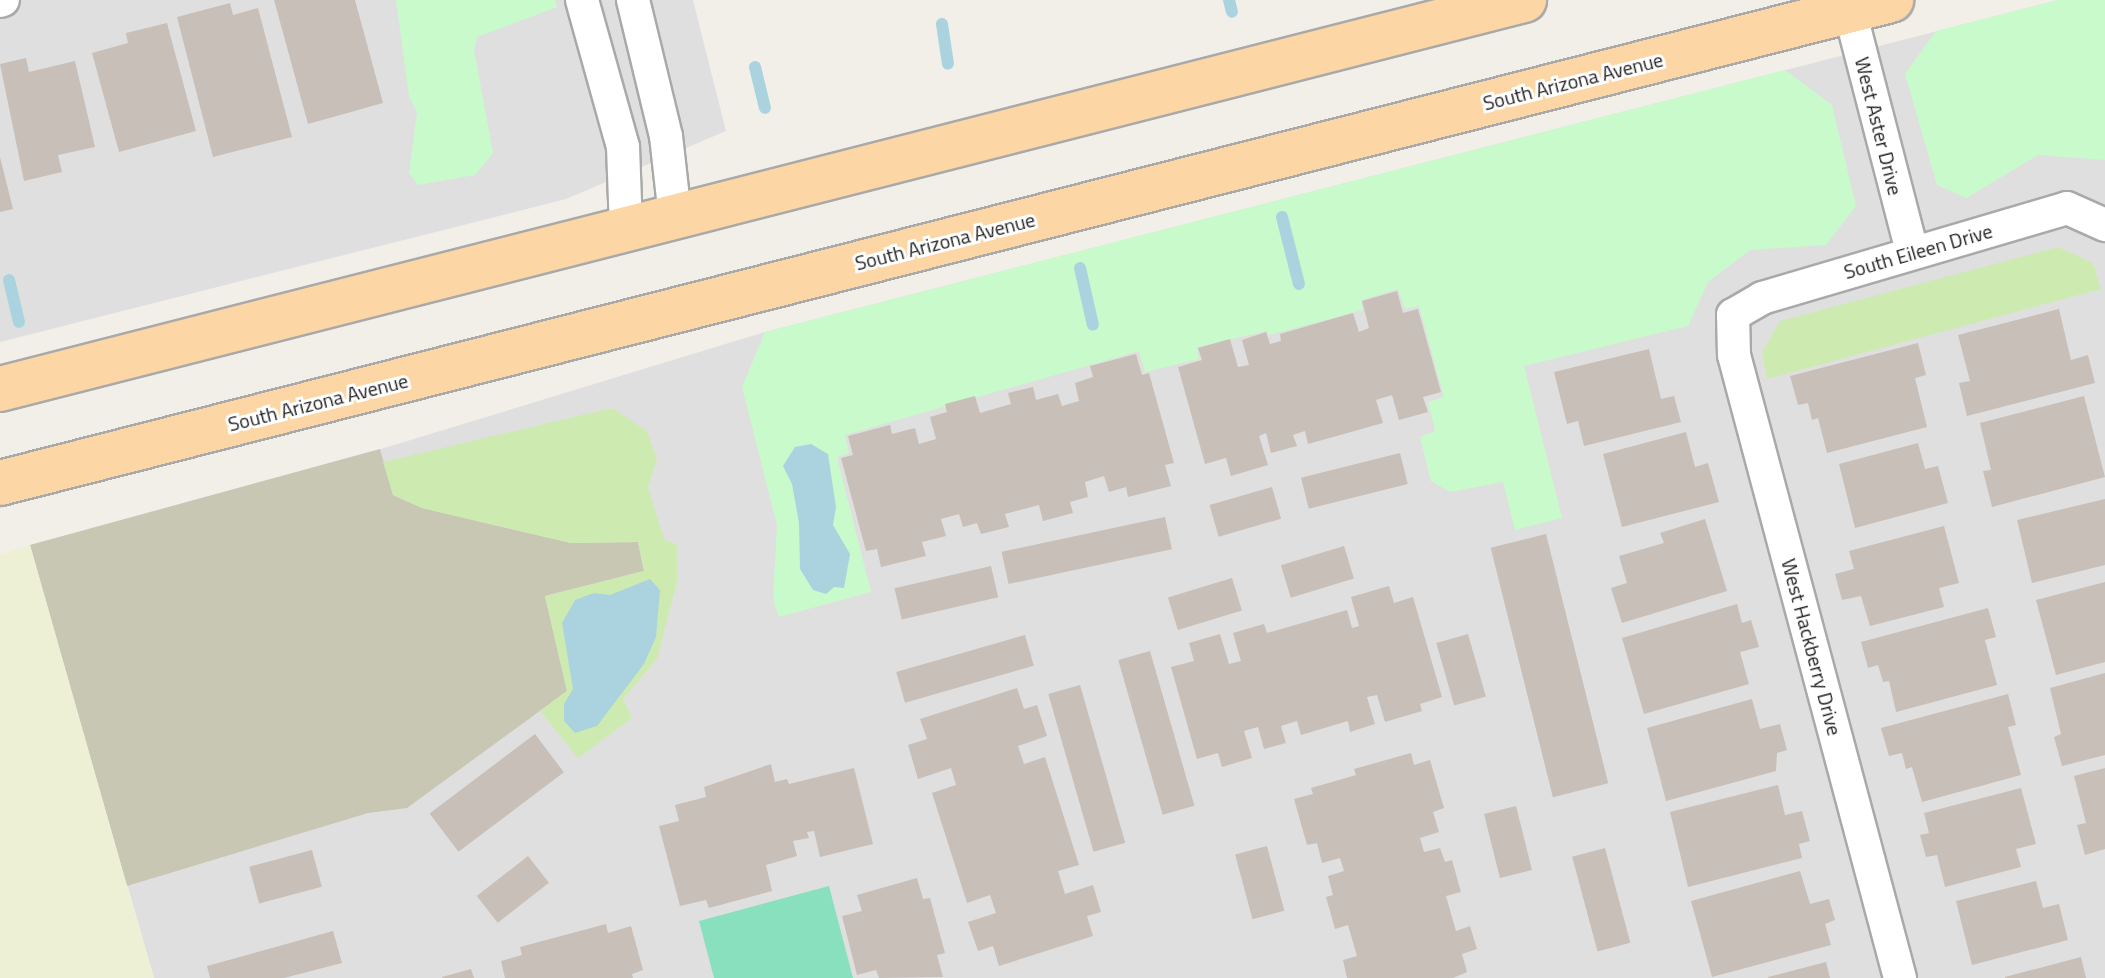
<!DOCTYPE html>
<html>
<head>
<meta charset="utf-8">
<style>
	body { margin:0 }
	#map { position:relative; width:2105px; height:978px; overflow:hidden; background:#f2efe9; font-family:"Titillium Web",sans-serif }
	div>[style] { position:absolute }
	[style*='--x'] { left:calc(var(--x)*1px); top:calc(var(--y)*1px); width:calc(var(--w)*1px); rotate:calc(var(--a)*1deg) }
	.residential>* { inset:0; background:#e0dfdf }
	.construction>* { inset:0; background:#c7c7b4 }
	.farmland>* { inset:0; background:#eef0d5 }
	.grass>* { inset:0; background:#cdebb0 }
	.park>* { inset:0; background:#c8facc }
	.pitch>* { inset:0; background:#88e0be }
	.water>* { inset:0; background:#aad3df }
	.stream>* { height:12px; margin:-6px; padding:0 6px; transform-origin:6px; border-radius:6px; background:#aad3df }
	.building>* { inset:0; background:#c7bfb8; transform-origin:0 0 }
	.roads { filter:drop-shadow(2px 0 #a9a9a9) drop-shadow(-2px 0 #a9a9a9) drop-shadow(0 2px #a9a9a9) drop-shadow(0 -2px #a9a9a9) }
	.street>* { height:32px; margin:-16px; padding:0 16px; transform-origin:16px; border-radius:16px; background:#fff }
	.primary>* { height:44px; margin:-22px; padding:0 22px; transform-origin:22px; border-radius:22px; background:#fcd6a4 }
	span { translate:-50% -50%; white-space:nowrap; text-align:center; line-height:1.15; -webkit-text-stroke:6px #fff; paint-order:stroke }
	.street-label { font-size:20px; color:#222 }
</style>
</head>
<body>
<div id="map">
	<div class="residential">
		<div style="clip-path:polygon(0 0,693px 0,726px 131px,566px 199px,0 342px)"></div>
		<div style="clip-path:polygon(2058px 0,2105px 0,2105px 978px,154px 978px,30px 545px,381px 449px,765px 332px)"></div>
	</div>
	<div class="construction">
		<div style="clip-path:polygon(380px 449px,393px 495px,422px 508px,571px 543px,638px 542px,644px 571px,545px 596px,567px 691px,407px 808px,368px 813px,127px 886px,30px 545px)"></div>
	</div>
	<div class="farmland">
		<div style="clip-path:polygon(30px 545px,127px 886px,154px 978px,0 978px,0 554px)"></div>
	</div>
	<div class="grass">
		<div style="clip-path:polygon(2058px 247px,2093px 263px,2101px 289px,1767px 379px,1762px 352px,1780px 321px)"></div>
		<div style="clip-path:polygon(612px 408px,647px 431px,657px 459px,648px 487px,664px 539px,677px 545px,677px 582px,657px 659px,623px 699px,632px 718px,578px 758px,540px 711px,567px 691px,545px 596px,644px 571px,638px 542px,571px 543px,422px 508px,393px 495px,383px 462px)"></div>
	</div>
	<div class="park">
		<div style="clip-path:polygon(396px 0,555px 0,557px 7px,477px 37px,474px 50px,493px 153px,475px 175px,418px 185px,409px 173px,417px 112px,409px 96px)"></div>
		<div style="clip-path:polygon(2058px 0,2105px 0,2105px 160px,2038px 155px,1966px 198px,1937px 185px,1905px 74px,1936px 31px)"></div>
		<div style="clip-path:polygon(1785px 70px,1832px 105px,1856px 206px,1826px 245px,1750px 250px,1708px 282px,1688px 326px,1524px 366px,1562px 518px,1515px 530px,1503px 482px,1450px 492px,1431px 481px,1420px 437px,1435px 431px,1428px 402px,1444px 397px,1419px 306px,1405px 309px,1398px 289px,1361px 300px,1363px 310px,1269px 335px,1267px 331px,1197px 347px,1199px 359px,1145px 372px,1139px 351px,845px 435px,849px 453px,837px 457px,871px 592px,779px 617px,773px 601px,777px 525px,742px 387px,765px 332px)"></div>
	</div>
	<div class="pitch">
		<div style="clip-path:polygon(829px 886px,853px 978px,714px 978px,699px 921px)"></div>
	</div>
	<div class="water">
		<div style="clip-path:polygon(811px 444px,828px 454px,836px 507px,833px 525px,850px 554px,844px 588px,834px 587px,826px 594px,813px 590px,800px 569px,799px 523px,792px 484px,783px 466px,795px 447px)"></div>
		<div style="clip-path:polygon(650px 579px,660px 590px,658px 614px,656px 637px,644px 664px,597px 726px,575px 733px,564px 721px,564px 704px,573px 689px,562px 623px,575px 600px,594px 593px,610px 595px)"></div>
	</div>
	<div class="stream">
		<div style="--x:1229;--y:0;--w:12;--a:76"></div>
		<div style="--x:942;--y:24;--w:40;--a:81.5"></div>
		<div style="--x:755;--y:67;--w:42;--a:76.3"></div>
		<div style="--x:1282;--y:217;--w:69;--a:75.8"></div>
		<div style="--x:1080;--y:268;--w:58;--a:77.2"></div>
		<div style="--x:9;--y:280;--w:43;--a:76.6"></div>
	</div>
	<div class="building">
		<div style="clip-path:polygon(274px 0,355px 0,383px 103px,308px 124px)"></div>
		<div style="clip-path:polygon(230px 3px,233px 15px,258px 8px,292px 137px,213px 157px,177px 17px)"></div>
		<div style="clip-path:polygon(167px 23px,196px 131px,119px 152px,92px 53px,128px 43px,126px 33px)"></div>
		<div style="clip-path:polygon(26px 58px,29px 72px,75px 61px,95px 147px,58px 155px,62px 172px,24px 181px,0 64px)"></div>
		<div style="clip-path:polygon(0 157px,13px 209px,0 212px)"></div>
		<div style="clip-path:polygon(1397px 291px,1403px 313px,1418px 309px,1441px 392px,1423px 397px,1428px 412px,1399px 420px,1392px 395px,1376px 400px,1383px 423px,1308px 444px,1305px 431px,1293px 435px,1297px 446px,1271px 453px,1266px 433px,1259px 436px,1268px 465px,1231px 476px,1226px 458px,1205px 464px,1178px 367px,1202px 360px,1198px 348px,1230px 339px,1238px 367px,1249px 365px,1242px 340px,1266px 332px,1270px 344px,1281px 341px,1280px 334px,1353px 313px,1359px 332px,1369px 328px,1362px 301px)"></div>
		<div style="clip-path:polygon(2059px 309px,2071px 360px,2088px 355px,2095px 383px,1967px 416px,1959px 383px,1970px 381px,1958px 335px)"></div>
		<div style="clip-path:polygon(1918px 343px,1926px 375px,1915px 378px,1927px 427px,1827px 453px,1818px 418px,1812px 420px,1808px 403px,1798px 405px,1790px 376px)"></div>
		<div style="clip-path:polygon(1649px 349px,1661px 399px,1674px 396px,1681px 422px,1584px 446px,1578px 421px,1567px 424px,1554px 372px)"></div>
		<div style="clip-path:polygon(1136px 354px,1142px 375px,1149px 373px,1174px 463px,1165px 465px,1171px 486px,1128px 497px,1126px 487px,1109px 492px,1104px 476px,1085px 482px,1088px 497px,1070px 502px,1073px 513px,1043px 521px,1039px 505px,1005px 514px,1009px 527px,981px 534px,977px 523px,963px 527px,959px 514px,941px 519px,946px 536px,922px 542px,926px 556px,881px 567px,877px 549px,866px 551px,841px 458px,853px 455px,848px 436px,890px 425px,892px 434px,915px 428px,919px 444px,936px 439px,930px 417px,947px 412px,945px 404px,975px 396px,980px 413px,1011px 404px,1008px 393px,1033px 387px,1036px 400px,1058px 394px,1062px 406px,1079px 401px,1075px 383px,1093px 377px,1090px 366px)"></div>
		<div style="clip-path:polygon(2084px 396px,2105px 477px,1992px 507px,1983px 471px,1991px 470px,1980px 423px)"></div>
		<div style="clip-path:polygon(1686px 432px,1695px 467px,1708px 463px,1719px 502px,1622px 527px,1603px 454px)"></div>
		<div style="clip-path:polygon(1918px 443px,1925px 469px,1938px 466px,1948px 503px,1855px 528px,1839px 464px)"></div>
		<div style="left:1400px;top:453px;width:32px;height:102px;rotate:76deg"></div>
		<div style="left:1272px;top:487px;width:33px;height:65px;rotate:74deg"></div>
		<div style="clip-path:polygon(2105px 499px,2105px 565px,2032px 583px,2017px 520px)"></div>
		<div style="left:1165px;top:517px;width:33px;height:167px;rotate:78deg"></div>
		<div style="clip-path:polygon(1705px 519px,1727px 591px,1622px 623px,1611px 588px,1627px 583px,1619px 556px,1664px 543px,1660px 533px)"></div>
		<div style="clip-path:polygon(1944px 526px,1959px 583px,1939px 588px,1944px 607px,1870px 626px,1861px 596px,1842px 600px,1835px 574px,1854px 569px,1849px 551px)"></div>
		<div style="left:1546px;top:534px;width:257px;height:57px;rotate:76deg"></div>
		<div style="left:1344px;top:546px;width:34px;height:66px;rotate:73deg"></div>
		<div style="left:991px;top:566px;width:32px;height:99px;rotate:77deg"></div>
		<div style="left:1232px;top:578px;width:34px;height:67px;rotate:73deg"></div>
		<div style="clip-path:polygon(2105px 582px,2105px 662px,2056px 675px,2036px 600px)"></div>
		<div style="clip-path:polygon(1389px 586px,1394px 603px,1413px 597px,1442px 697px,1420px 704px,1422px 711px,1385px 722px,1377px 695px,1367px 697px,1375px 724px,1350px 732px,1348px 721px,1301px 735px,1297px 721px,1281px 726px,1286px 743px,1264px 749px,1258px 727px,1244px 731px,1252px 758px,1222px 767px,1218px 753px,1197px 759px,1171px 667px,1194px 661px,1189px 643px,1220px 634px,1229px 664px,1241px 661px,1233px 633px,1264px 624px,1267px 633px,1347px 610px,1352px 628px,1359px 626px,1351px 597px)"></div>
		<div style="clip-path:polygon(1737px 604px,1742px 623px,1751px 620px,1759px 647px,1740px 652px,1749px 684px,1644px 714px,1622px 638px)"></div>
		<div style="clip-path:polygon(1988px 608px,1996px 637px,1985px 640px,1997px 685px,1896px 712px,1889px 681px,1883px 682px,1878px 665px,1868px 668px,1861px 642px)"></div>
		<div style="left:1468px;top:634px;width:65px;height:33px;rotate:74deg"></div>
		<div style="left:1025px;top:635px;width:32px;height:134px;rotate:74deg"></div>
		<div style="left:1150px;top:651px;width:161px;height:33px;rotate:74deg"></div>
		<div style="clip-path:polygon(2105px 673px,2105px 755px,2062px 766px,2054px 737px,2061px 734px,2050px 688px)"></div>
		<div style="left:1080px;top:685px;width:164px;height:33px;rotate:74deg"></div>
		<div style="clip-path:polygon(1017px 688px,1024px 709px,1037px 705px,1047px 736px,1018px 746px,1024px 764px,1045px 757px,1079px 865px,1058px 871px,1065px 894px,1093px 885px,1101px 912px,1087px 916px,1093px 936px,999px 966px,993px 946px,978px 951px,968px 922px,996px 913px,990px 895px,967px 903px,932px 793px,956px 785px,951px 768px,918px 779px,908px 745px,927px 739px,920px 719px)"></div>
		<div style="clip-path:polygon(2008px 694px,2016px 725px,2008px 727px,2021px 775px,1922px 802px,1912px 767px,1906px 769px,1902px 753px,1889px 756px,1881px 728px)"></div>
		<div style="clip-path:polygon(1752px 699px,1760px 729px,1780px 724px,1787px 750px,1777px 753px,1776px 771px,1666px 801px,1647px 728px)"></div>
		<div style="left:535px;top:734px;width:48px;height:132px;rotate:53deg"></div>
		<div style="clip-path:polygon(1411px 753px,1414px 765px,1430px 760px,1444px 808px,1433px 812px,1439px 832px,1420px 838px,1424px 852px,1440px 848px,1445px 862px,1452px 860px,1461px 892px,1446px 896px,1456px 931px,1470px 926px,1477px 949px,1462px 954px,1467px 972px,1453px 978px,1347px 978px,1343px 960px,1357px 956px,1348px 925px,1335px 929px,1326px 897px,1333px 895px,1328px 876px,1344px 871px,1340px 858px,1322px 863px,1317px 843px,1307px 845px,1294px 799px,1313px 794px,1311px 788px,1356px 775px,1354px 769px)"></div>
		<div style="clip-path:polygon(771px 764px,775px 782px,787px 779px,789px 784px,854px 768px,873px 844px,820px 857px,814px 831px,807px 832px,809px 838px,793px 841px,797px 856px,766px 865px,772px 891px,709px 908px,706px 900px,680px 906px,659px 826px,679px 821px,675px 805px,706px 797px,704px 787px)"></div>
		<div style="clip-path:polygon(2105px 768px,2105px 849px,2085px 855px,2077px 825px,2086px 823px,2074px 776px)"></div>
		<div style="clip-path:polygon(1778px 785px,1785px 815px,1802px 811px,1810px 841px,1799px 844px,1802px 858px,1688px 887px,1670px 812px)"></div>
		<div style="clip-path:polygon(2021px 788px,2036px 844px,2016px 849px,2021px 867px,1945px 887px,1937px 855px,1926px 857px,1920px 835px,1929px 833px,1924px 813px)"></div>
		<div style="left:1516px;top:806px;width:66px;height:33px;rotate:76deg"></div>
		<div style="left:1267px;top:846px;width:67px;height:33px;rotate:75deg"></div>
		<div style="left:1605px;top:848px;width:98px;height:34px;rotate:75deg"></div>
		<div style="left:312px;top:850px;width:38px;height:65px;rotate:75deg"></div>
		<div style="left:528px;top:856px;width:34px;height:65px;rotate:52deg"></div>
		<div style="clip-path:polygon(1800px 871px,1810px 904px,1829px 899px,1835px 920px,1825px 924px,1831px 945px,1712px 977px,1691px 901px)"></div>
		<div style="clip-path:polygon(917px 878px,923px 899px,930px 898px,945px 953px,937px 955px,943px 977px,879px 978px,876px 970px,857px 975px,842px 916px,862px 911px,857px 895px)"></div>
		<div style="clip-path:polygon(2036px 881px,2043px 908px,2059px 904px,2068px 940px,1972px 965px,1956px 901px)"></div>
		<div style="clip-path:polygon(606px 924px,608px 933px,631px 926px,643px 970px,632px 974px,633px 978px,505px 978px,501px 961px,522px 955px,520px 947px)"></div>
		<div style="clip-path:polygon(333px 931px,342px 963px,284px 978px,210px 978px,207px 966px)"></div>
		<div style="clip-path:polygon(2081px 957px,2086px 978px,2005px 978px,2005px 977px)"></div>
		<div style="clip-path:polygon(1826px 962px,1830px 978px,1768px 978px,1768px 977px)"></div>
		<div style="clip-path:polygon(471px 969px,474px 978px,442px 978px,442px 977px)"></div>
	</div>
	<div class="roads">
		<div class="street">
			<div style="--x:582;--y:0;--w:153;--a:74.4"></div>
			<div style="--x:623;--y:147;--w:82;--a:87.9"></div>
			<div style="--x:633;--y:0;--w:140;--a:76.4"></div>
			<div style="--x:666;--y:136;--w:81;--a:83.6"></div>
			<div style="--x:1847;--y:0;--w:260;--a:75.5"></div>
			<div style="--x:0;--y:1;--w:3;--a:-18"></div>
			<div style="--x:1900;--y:978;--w:645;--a:-104.92"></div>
			<div style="--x:1734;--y:355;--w:40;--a:-91.4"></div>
			<div style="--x:1733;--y:315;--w:34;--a:-30"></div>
			<div style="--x:1762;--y:298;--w:318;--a:-16.4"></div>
			<div style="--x:2067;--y:208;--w:42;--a:24.1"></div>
		</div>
		<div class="primary">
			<div style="--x:0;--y:389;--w:1573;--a:-14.32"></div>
			<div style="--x:0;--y:483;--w:1952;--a:-14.33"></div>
		</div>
	</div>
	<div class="street-label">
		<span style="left:1573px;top:81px;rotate:-14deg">South Arizona Avenue</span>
		<span style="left:1879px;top:126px;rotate:76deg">West Aster Drive</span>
		<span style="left:945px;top:241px;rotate:-14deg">South Arizona Avenue</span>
		<span style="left:1918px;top:251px;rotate:-16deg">South Eileen Drive</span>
		<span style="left:318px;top:402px;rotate:-14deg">South Arizona Avenue</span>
		<span style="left:1812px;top:647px;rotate:75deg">West Hackberry Drive</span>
	</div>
</div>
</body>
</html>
